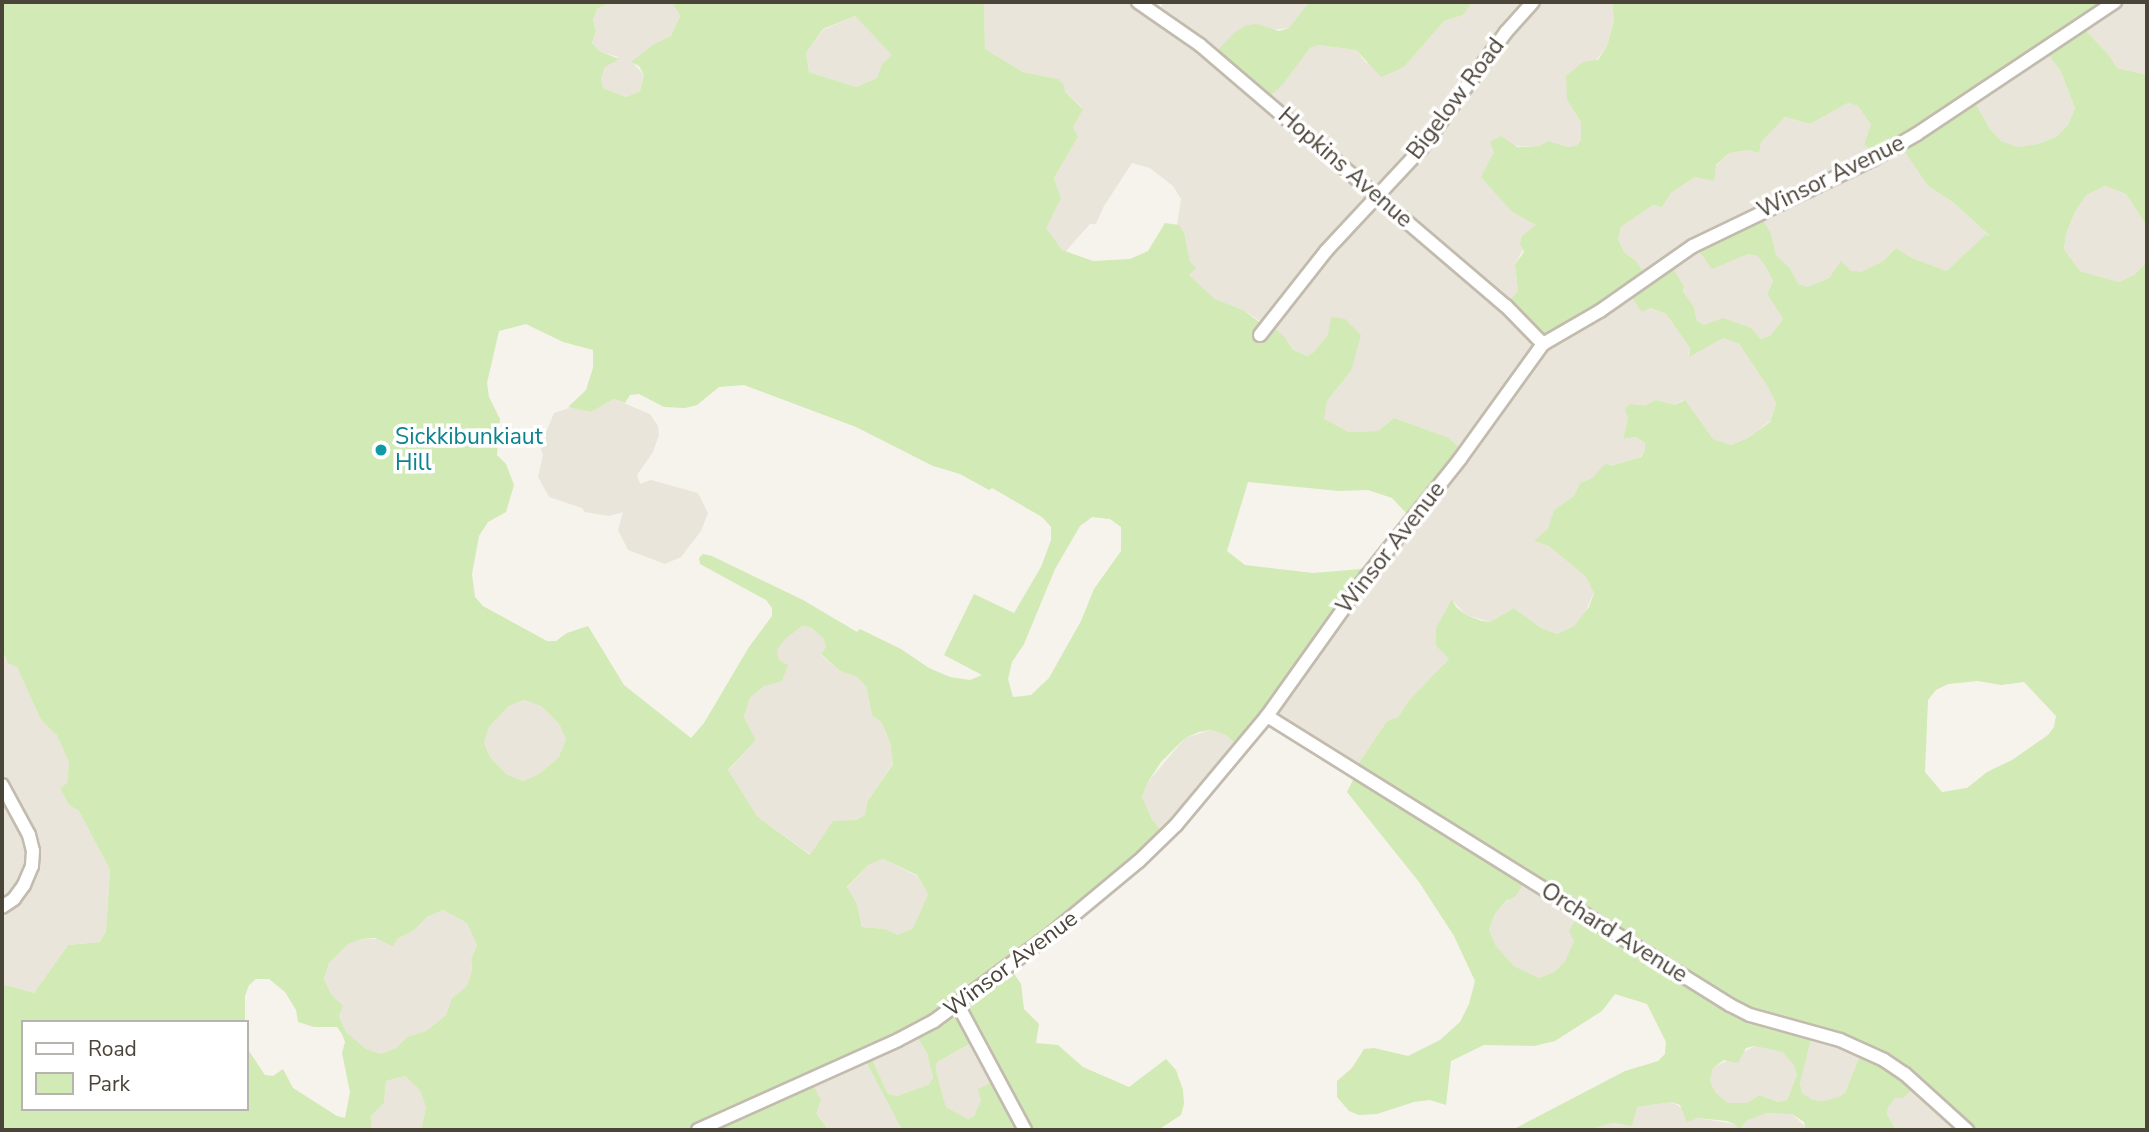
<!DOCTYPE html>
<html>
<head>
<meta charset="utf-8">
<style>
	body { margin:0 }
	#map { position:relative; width:2149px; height:1132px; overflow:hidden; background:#f6f3ec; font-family:"Nunito Sans",sans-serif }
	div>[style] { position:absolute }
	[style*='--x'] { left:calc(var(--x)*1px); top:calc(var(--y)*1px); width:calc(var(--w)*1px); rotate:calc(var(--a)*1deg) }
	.residential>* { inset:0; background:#eae5da }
	.green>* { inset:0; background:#d2eab5 }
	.roads { filter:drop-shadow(2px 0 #c2bbae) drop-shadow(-2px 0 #c2bbae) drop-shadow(0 2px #c2bbae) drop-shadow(0 -2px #c2bbae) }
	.minor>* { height:12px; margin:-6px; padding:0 6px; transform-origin:6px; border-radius:6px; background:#fff }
	.dots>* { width:19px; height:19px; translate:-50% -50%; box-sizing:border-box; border:4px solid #fff; border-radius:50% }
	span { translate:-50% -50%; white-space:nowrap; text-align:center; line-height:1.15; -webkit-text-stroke:7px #fff; paint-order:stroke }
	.street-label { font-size:23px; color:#4b4439 }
	.culture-label { font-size:23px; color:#0d838f }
	.left { translate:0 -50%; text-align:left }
	.frame { position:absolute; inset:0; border:4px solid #4b4439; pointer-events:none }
	.legend { position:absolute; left:21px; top:1020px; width:228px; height:91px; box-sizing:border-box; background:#fff; border:2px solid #b7b4b0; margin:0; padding:9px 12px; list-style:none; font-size:21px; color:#4b4439 }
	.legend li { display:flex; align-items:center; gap:14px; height:35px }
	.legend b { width:35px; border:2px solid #b7b4b0 }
</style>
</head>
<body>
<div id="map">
	<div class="residential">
		<div style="clip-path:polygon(610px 2px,620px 5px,622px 2px,672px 2px,680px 16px,671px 36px,654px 44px,632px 62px,644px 75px,640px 91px,626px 97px,603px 88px,601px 79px,605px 67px,618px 57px,598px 51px,592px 43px,596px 31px,593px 20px,597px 9px)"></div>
		<div style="clip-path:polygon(984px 2px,1137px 2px,1157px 14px,1164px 2px,1309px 2px,1289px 28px,1271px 30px,1257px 24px,1284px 83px,1310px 48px,1318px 45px,1356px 50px,1366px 63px,1404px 67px,1444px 21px,1463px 15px,1472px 2px,1612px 2px,1614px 21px,1607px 46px,1567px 100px,1581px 122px,1581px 140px,1577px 145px,1569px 147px,1548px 141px,1539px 146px,1511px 146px,1494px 152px,1482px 177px,1512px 212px,1537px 225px,1515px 264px,1518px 291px,1627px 290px,1649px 308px,1666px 314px,1690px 348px,1688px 355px,1723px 338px,1739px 344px,1768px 387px,1776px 404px,1770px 421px,1748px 438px,1731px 445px,1713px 439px,1683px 400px,1675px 405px,1656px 400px,1628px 418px,1623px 439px,1636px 437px,1645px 443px,1645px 450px,1640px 457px,1610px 466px,1606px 464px,1592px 478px,1580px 483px,1574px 496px,1554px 513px,1549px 529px,1535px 541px,1549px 546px,1586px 577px,1594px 592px,1585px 613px,1574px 626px,1557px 634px,1541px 628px,1514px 608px,1490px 622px,1466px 615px,1452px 600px,1436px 628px,1436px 646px,1449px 659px,1410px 699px,1398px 717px,1387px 721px,1354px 770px,1269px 717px,1410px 521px,1447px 437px,1394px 418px,1378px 431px,1349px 432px,1323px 419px,1327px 401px,1351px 371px,1328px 335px,1313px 354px,1307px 356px,1292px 349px,1285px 337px,1243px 310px,1215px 299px,1189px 275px,1190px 262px,1185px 234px,1177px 225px,1181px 199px,1173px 186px,1150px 168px,1132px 163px,1104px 206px,1096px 224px,1090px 224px,1065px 252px,1062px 250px,1045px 228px,1061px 198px,1054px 178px,1078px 137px,1073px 127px,1082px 107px,1065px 92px,1058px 79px,1023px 72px,985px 49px)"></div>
		<div style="clip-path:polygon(2116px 2px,2147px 2px,2147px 75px,2117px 68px,2109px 55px,2083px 28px)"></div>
		<div style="clip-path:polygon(855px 16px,893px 55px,882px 64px,877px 78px,856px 87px,809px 72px,806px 53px,823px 30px)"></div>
		<div style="clip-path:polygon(2048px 53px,2060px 70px,2075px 108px,2068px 125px,2056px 137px,2038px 144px,2018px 147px,2001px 141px,1990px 129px,1973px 99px)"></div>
		<div style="clip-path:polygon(1848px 103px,1858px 106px,1871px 125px,1864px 144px,1901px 145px,1928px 186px,1954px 203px,1991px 237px,1947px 271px,1912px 258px,1896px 248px,1883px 261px,1861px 272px,1851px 272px,1841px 262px,1829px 278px,1807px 287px,1798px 284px,1790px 268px,1776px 255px,1771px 234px,1712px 268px,1748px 254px,1757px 256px,1764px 264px,1773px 281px,1767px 294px,1783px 319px,1771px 335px,1761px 339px,1751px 328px,1704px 326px,1697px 321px,1694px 307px,1683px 291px,1684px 286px,1669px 263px,1644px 274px,1636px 261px,1624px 252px,1618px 239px,1621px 227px,1653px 205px,1662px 207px,1671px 193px,1695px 177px,1705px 177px,1729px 153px,1750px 150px,1785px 117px,1810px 124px)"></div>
		<div style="clip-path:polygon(2105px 186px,2126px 194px,2147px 226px,2147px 262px,2134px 275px,2119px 282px,2080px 271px,2064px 249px,2066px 234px,2075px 212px,2086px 194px)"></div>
		<div style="clip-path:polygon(614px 399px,650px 414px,658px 426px,659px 435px,653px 452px,637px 475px,640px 484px,651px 480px,698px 493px,708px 513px,701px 531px,681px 557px,665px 564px,628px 550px,618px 530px,623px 512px,609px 516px,585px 512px,582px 508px,549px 497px,538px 477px,543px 455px,540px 447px,554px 413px,572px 407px,591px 412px)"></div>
		<div style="clip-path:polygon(802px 626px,810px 627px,823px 638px,826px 647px,821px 655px,840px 671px,857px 677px,866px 686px,872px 715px,882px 723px,890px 742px,893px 763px,867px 802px,865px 815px,856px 820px,833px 822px,811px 855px,757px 816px,728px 771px,756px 740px,744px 717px,750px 698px,764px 686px,778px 680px,777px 650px,784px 639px)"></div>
		<div style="clip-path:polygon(2px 650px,6px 660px,17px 667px,41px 720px,57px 734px,69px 763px,67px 783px,60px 788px,69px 805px,79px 811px,110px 870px,106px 931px,100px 942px,68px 945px,34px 993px,2px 984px)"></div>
		<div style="clip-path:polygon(524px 700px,541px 706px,559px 724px,566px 739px,560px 756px,539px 774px,523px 781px,506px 774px,490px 757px,484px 743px,489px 727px,509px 706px)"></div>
		<div style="clip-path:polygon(1211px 730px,1226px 735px,1241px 749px,1165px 836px,1152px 819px,1142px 797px,1148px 782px,1185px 738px)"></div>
		<div style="clip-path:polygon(883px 859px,917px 876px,928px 894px,913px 928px,898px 935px,885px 929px,862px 927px,857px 904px,847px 888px,868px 865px)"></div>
		<div style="clip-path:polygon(1526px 880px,1578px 911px,1574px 941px,1565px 961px,1554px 972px,1539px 978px,1514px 966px,1496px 946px,1489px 930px,1495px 914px)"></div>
		<div style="clip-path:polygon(443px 910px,467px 923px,477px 946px,471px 959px,472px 970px,467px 986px,452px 998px,446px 1015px,426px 1031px,407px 1037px,396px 1048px,381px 1054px,366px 1049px,346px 1032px,339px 1016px,342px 1006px,331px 994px,324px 979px,329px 963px,347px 945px,361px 939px,397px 939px,413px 931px,427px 917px)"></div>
		<div style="clip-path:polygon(915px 1034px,927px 1053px,933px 1078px,928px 1085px,897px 1096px,888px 1094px,870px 1055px)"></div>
		<div style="clip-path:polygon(1812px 1036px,1862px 1050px,1845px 1093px,1840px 1096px,1824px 1101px,1813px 1100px,1802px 1093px,1800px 1084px)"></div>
		<div style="clip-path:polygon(978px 1040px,998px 1076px,974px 1116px,968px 1119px,946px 1107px,936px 1071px,937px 1062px)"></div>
		<div style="clip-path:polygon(1755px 1046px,1782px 1052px,1793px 1064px,1797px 1075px,1787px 1100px,1778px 1102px,1759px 1095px,1747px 1103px,1728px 1103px,1716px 1093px,1710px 1081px,1713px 1068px)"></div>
		<div style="clip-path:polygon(864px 1058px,902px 1130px,820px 1130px,827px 1126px,816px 1113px,811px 1082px)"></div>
		<div style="clip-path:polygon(405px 1076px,421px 1090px,426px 1107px,421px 1130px,372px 1130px,371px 1116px,384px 1103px,386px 1081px)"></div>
		<div style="clip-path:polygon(1917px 1084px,1967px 1130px,1896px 1130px,1887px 1114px,1888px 1108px,1895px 1098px)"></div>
		<div style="clip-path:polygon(1672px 1102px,1698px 1118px,1735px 1124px,1766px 1113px,1792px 1114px,1807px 1128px,1590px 1130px,1612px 1123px,1622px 1125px,1637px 1107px)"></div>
	</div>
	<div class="green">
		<div style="clip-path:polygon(evenodd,2px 2px,622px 2px,620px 5px,610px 2px,597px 9px,593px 20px,596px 31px,592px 43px,599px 51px,619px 59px,605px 67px,601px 79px,603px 88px,626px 97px,640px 91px,644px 75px,639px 66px,631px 62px,654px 44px,671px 36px,680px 16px,672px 2px,984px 2px,985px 49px,1023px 72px,1058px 79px,1064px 85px,1065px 92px,1083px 109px,1073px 127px,1078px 137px,1054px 178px,1061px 198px,1046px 228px,1062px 250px,1093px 261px,1130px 259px,1148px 251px,1165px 223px,1179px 225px,1185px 235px,1190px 262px,1196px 268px,1189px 275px,1215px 299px,1243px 310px,1266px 327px,1270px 325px,1285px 337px,1292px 349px,1307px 356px,1313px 353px,1328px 335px,1331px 317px,1345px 319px,1361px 335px,1351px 371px,1327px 401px,1324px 419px,1349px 432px,1378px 431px,1394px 418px,1447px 437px,1461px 449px,1411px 518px,1392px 498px,1368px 490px,1339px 491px,1248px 482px,1227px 551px,1245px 565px,1313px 573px,1373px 568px,1241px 749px,1226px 735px,1211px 730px,1199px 732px,1185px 738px,1161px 762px,1148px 782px,1142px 797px,1152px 819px,1165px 836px,1011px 969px,1021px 984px,1024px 1009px,1039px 1024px,1036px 1043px,1058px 1045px,1083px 1067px,1129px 1087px,1166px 1059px,1176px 1070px,1183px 1090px,1184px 1104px,1181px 1115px,1158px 1130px,902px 1130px,864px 1058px,811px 1082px,821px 1100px,816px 1113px,827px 1127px,820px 1130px,421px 1130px,426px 1107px,420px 1090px,405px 1076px,386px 1081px,384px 1103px,371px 1116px,372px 1130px,2px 1130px,2px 984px,34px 993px,68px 945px,100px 942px,106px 931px,110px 870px,79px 811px,69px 805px,60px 788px,67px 783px,69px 763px,57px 735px,41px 720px,17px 667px,8px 663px,2px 650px,2px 2px,855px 16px,892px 55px,882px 64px,877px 78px,856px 87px,809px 72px,806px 53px,823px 29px,855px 16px,2px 2px,526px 324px,563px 342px,593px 350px,593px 368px,586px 390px,568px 407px,591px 412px,614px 399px,625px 403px,630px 395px,639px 394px,664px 407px,685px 408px,697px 405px,719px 387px,744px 385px,856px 427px,933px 466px,960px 474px,989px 490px,992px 488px,1042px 517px,1051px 527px,1051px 540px,1041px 567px,1014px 613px,974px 594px,944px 655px,982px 675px,970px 680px,950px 677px,929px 668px,901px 649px,860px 629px,857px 632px,803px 600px,712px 556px,703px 554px,699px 558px,700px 564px,766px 600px,772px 608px,772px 616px,749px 647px,704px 723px,691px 738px,624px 685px,588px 626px,567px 633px,556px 641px,547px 641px,483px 606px,475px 597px,472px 574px,479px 536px,488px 522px,506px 512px,514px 485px,506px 464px,497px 455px,500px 419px,489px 397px,487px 383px,499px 331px,526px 324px,2px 2px,1092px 517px,1110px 519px,1121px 527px,1121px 551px,1094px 589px,1081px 621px,1049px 678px,1031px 695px,1013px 697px,1008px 679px,1012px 662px,1024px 644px,1055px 569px,1080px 526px,1092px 517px,2px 2px,802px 626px,810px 627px,823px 638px,826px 647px,821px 654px,840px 671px,857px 677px,866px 686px,872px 715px,882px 723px,890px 742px,893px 764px,867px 802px,865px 815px,856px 820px,833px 821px,810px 855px,757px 816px,728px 770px,756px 740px,744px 717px,750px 698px,764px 686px,782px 681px,788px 665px,779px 660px,777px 650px,785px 639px,802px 626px,2px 2px,524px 700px,541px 706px,559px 724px,566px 739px,559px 757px,539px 774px,523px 781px,506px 774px,490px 757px,484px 743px,489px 727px,509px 706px,524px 700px,2px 2px,883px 859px,917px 875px,928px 894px,913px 928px,898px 935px,885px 929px,862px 927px,857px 904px,847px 887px,868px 865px,883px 859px,2px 2px,443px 910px,467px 923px,477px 946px,471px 959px,472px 970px,467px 986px,452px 998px,446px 1015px,426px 1031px,407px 1037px,396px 1048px,381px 1054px,366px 1049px,346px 1032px,339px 1016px,343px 1006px,331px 994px,324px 979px,329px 963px,347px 945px,361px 939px,375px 938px,393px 946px,397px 939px,413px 931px,427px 917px,443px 910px,2px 2px,256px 979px,269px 979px,285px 992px,296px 1010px,298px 1022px,314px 1027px,337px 1027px,342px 1034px,345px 1042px,342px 1053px,350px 1092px,345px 1118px,337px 1116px,293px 1088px,283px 1069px,273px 1076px,265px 1075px,247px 1048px,247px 1109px,23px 1109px,23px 1022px,245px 1022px,245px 996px,249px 985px,256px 979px,2px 2px,915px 1034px,927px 1053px,933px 1078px,928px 1085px,897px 1096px,888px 1094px,870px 1055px,915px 1034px,2px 2px,977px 1040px,998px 1079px,978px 1089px,981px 1101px,974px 1116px,968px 1119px,946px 1107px,936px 1071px,937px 1062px,977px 1040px)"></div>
		<div style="clip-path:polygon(1309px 2px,1472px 2px,1463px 15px,1444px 21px,1404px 67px,1381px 77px,1356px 50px,1318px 45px,1310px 48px,1284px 83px,1266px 100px,1213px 55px,1235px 32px,1247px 25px,1257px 24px,1279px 31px,1289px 28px)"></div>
		<div style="clip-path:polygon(evenodd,1612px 2px,2116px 2px,2083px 28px,2109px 55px,2117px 68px,2147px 75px,2147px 226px,2126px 194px,2105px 186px,2086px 195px,2075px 212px,2066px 234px,2064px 249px,2080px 271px,2119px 282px,2134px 275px,2147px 262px,2147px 1130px,1967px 1130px,1917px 1085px,1903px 1098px,1895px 1098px,1888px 1108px,1887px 1114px,1896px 1130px,1806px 1130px,1804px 1122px,1792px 1114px,1766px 1113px,1746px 1121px,1739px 1130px,1735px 1124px,1726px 1121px,1698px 1118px,1687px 1122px,1680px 1105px,1672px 1102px,1637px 1107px,1632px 1126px,1612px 1123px,1590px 1130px,1512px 1130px,1625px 1071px,1658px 1061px,1665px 1054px,1666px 1042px,1647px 1004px,1615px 994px,1602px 1011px,1555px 1041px,1534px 1046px,1484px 1045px,1451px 1061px,1446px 1105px,1430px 1100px,1414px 1102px,1377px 1114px,1359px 1115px,1349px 1111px,1337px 1097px,1337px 1081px,1352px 1068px,1364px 1049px,1374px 1048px,1408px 1056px,1440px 1040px,1460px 1022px,1469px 1004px,1475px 981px,1454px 936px,1419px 882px,1347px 792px,1356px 774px,1354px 770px,1387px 721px,1398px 717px,1410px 699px,1449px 659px,1436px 646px,1436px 628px,1452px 599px,1456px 607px,1466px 615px,1482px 621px,1490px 622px,1514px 608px,1541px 628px,1557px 634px,1574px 626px,1589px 607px,1594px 593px,1586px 577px,1549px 546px,1534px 541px,1548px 529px,1554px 510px,1574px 496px,1580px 483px,1592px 478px,1606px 463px,1610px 466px,1641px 457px,1645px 450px,1645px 443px,1636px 437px,1623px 439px,1628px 418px,1625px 410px,1630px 404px,1645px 406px,1656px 400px,1675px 405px,1685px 400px,1713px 439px,1731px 445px,1748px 438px,1770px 422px,1776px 404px,1768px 387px,1739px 344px,1723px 338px,1689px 357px,1690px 348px,1666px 314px,1650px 308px,1642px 312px,1627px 290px,1545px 343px,1505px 306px,1518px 291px,1515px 264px,1524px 252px,1520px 244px,1522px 236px,1536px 225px,1512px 212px,1481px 177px,1494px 152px,1490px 142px,1501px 136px,1517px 147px,1539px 146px,1548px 141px,1569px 147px,1577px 145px,1581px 140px,1581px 122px,1567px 100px,1566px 76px,1583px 62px,1598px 60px,1607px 46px,1614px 21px,1612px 2px,2048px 54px,2060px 70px,2075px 108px,2068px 125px,2056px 137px,2038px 144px,2018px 147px,2001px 141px,1990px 129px,1973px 99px,2048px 54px,1612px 2px,1848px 103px,1858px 106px,1871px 125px,1864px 144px,1881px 157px,1901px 146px,1928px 186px,1954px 203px,1990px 236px,1985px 235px,1947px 271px,1912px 258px,1896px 248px,1883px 261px,1861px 272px,1851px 271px,1841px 261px,1829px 278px,1807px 287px,1798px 284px,1790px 268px,1776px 255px,1771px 234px,1760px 215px,1697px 248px,1712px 269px,1748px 254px,1757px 256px,1764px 264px,1773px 281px,1767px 294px,1783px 319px,1771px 335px,1761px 339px,1751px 328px,1723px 318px,1704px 325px,1697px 321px,1694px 307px,1683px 291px,1684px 286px,1669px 262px,1645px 274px,1636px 261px,1624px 252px,1618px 239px,1621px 227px,1653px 205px,1662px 207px,1671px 193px,1695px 177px,1714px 181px,1716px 165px,1729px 153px,1750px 150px,1759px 153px,1761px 142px,1785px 117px,1810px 124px,1848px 103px,1612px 2px,1978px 681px,2001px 685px,2024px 682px,2056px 716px,2054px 727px,2048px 735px,2012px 760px,1987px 772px,1967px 788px,1942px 792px,1925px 772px,1928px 700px,1936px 690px,1948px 684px,1978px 681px,1612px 2px,1526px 880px,1579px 914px,1569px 931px,1574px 941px,1565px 961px,1554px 972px,1539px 978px,1514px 966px,1496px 946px,1489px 930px,1495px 914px,1507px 900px,1515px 897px,1526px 880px,1612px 2px,1812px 1036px,1862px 1050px,1845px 1093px,1840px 1096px,1824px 1101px,1813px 1100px,1802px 1093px,1800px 1084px,1812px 1036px,1612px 2px,1754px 1046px,1782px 1052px,1793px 1064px,1797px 1075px,1787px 1100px,1778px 1102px,1759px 1095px,1747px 1103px,1728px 1103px,1716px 1093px,1710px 1081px,1713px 1068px,1724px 1060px,1738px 1063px,1746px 1048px,1754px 1046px)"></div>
	</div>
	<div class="roads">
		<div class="minor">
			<div style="--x:1138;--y:2;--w:75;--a:34.7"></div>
			<div style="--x:1200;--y:45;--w:402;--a:40.5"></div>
			<div style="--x:1506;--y:306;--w:53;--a:45.8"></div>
			<div style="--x:1260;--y:335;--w:107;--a:-51.8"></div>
			<div style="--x:1326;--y:251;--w:139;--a:-47"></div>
			<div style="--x:1421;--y:149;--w:145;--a:-54"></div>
			<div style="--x:1506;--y:32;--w:40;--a:-48"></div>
			<div style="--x:1267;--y:716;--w:546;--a:31.97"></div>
			<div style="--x:1730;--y:1005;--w:22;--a:27"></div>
			<div style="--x:1750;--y:1015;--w:93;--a:15.5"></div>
			<div style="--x:1840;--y:1040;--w:48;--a:24.4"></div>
			<div style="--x:1884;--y:1060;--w:25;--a:34"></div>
			<div style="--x:1905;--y:1074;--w:84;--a:42.1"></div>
			<div style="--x:2;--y:785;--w:57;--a:61.6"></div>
			<div style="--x:29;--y:835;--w:16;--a:76"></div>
			<div style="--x:33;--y:851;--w:15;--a:94"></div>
			<div style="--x:32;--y:866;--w:21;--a:113"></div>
			<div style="--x:24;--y:885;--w:17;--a:126"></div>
			<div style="--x:14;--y:899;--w:14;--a:146"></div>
			<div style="--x:958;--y:1005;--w:142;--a:61.8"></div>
			<div style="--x:698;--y:1130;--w:219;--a:-24.2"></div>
			<div style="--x:898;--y:1040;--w:41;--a:-27.8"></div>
			<div style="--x:934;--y:1021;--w:146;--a:-36.6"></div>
			<div style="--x:1051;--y:934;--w:114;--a:-39.7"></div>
			<div style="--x:1139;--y:861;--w:52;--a:-44.2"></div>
			<div style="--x:1176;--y:825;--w:142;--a:-50.1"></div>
			<div style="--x:1267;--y:716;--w:172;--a:-54.5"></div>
			<div style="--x:1367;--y:576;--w:149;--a:-51.5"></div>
			<div style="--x:1460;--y:459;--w:142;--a:-54.2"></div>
			<div style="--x:1543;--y:344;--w:66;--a:-30.1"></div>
			<div style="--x:1600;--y:311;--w:113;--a:-35"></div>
			<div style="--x:1693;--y:246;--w:199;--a:-25.7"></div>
			<div style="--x:1872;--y:160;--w:52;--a:-30"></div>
			<div style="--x:1917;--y:134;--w:238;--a:-33.7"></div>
		</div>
	</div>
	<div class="dots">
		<div style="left:381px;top:450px;background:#0f9aa8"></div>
	</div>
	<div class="street-label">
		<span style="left:1456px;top:99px;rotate:-53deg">Bigelow Road</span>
		<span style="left:1345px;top:168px;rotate:41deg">Hopkins Avenue</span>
		<span style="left:1831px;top:177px;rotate:-26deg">Winsor Avenue</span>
		<span style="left:1391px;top:548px;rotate:-52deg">Winsor Avenue</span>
		<span style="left:1614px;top:933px;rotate:32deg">Orchard Avenue</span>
		<span style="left:1011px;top:964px;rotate:-37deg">Winsor Avenue</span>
	</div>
	<div class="culture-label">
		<span class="left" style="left:395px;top:450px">Sickkibunkiaut<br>Hill</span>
	</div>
	<div class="frame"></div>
	<ul class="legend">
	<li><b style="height:9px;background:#fff"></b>Road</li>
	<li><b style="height:19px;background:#d2eab5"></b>Park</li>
	</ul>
</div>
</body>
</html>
